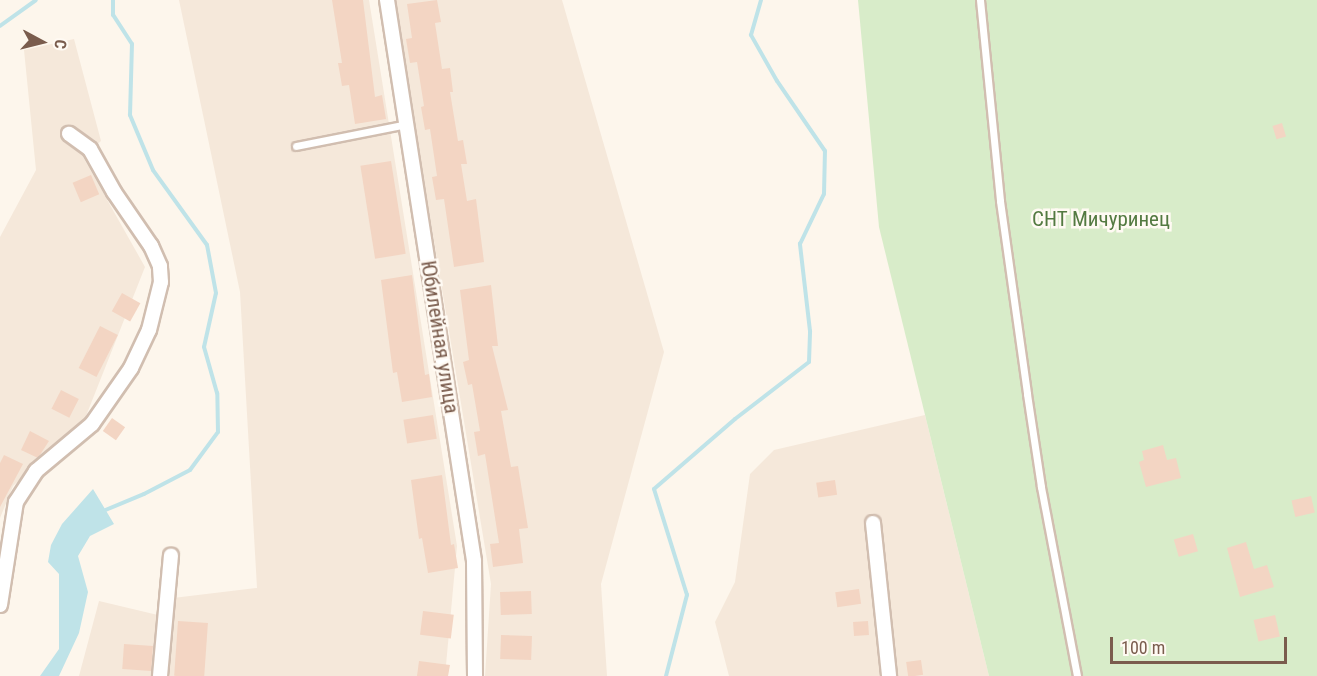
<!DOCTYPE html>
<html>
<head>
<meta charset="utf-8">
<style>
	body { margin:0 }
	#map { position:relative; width:1317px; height:676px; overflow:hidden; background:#fdf6ec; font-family:"Roboto Condensed",sans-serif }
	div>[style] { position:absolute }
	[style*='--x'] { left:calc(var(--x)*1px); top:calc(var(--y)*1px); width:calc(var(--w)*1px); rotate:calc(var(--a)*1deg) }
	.residential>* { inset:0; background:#f5e8da }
	.green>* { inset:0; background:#d8ecc9 }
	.water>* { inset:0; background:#bfe3e8 }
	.stream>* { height:4px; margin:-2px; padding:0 2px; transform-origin:2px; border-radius:2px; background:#bfe3e8 }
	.building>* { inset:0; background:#f3d5c3; transform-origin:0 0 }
	.roads { filter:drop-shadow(2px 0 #d1beb0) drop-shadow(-2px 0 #d1beb0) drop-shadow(0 2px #d1beb0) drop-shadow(0 -2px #d1beb0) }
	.service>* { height:7px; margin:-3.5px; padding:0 3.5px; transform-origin:3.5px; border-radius:3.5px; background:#fff }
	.minor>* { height:14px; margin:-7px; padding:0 7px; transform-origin:7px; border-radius:7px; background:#fff }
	span { translate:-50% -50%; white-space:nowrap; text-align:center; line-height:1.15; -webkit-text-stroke:5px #fffaf3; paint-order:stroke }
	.park-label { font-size:21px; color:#537a41 }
	.street-label { font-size:21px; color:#7a5c4d }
	.north { position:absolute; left:12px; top:12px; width:60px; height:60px; -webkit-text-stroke:4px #fffaf3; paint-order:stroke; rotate:97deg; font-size:16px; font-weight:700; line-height:24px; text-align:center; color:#7a5c4d }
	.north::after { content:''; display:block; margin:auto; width:21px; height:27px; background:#7a5c4d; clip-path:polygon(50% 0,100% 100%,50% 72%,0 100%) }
	.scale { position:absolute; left:1110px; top:637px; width:177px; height:27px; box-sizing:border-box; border:3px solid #7a5c4d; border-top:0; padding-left:8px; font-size:18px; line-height:21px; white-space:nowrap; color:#7a5c4d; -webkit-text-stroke:4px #fffaf3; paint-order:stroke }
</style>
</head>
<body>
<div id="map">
	<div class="residential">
		<div style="clip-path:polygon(179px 0,369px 0,457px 546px,445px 676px,168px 676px,173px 598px,257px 588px,240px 292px)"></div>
		<div style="clip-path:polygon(394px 0,562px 0,664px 352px,601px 584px,607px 676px,485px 676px,491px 584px)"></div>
		<div style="clip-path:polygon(74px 39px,101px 141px,83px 157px,145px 267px,84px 421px,13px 486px,0 518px,0 237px,36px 170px,24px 50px)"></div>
		<div style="clip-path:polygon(925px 415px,989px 676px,729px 676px,715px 622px,735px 582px,750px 474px,774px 450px)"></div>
		<div style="clip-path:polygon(99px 601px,162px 616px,155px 676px,79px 676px)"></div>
	</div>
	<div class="green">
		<div style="clip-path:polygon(858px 0,1317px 0,1317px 676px,989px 676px,879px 227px)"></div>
	</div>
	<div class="water">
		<div style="clip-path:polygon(93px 489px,114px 524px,90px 536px,78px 556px,88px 592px,79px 633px,59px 676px,40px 676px,59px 649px,59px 574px,48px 562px,51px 545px,62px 524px)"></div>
	</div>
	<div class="stream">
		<div style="--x:0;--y:26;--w:44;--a:-35.8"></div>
		<div style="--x:103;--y:511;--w:44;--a:-22.5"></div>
		<div style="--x:144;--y:494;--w:52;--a:-27.6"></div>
		<div style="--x:190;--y:470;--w:47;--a:-53.6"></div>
		<div style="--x:218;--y:432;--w:39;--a:-91"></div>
		<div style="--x:217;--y:393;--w:48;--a:-105.8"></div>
		<div style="--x:204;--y:347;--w:55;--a:-77.5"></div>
		<div style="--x:216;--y:293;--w:49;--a:-100.6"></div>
		<div style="--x:207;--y:245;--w:92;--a:-125.8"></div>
		<div style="--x:153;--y:170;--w:60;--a:-112.7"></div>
		<div style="--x:130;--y:115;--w:71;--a:-88.4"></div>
		<div style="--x:132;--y:44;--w:35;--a:-123"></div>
		<div style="--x:113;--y:15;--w:15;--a:-90"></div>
		<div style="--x:666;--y:676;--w:84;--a:-75.5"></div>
		<div style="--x:687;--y:595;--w:111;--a:-107.3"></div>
		<div style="--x:654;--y:489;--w:107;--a:-40.8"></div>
		<div style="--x:735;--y:419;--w:93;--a:-37.6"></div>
		<div style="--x:809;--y:362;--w:31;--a:-88"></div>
		<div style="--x:810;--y:331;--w:88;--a:-96.6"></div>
		<div style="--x:800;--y:244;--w:55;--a:-64.4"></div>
		<div style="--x:824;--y:194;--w:43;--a:-88.7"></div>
		<div style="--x:825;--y:151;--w:85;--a:-124.4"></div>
		<div style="--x:777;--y:81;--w:53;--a:-119.5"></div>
		<div style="--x:751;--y:35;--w:36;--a:-74"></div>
	</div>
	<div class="building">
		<div style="clip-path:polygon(332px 0,363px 0,375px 97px,382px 95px,386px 119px,355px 124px,349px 85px,342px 86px,338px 63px,342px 63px)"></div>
		<div style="clip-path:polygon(437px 0,441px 22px,435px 23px,442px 69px,450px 68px,453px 92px,450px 92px,458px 141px,463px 140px,467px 164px,461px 164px,467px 201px,476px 199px,484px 262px,454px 267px,444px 199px,436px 200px,432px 177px,437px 176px,430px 129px,425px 130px,421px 107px,424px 106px,417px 62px,410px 63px,406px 39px,412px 38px,407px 4px)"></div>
		<div style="left:1282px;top:123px;width:14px;height:10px;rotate:73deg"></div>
		<div style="left:391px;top:161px;width:94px;height:31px;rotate:81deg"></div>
		<div style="left:91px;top:175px;width:21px;height:20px;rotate:67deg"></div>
		<div style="clip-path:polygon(412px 275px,425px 375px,429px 374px,432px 397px,402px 402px,397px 372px,393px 373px,381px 280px)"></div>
		<div style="clip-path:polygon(491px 285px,498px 346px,492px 346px,508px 410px,501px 411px,511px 467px,518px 466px,528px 528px,519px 529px,523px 563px,493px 567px,490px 544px,499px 543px,485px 454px,478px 456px,474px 432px,480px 431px,472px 384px,468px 385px,463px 362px,469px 360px,460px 290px)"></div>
		<div style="left:122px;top:293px;width:21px;height:21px;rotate:29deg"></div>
		<div style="left:100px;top:326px;width:20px;height:47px;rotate:27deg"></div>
		<div style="left:61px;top:390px;width:20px;height:21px;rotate:27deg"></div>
		<div style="left:433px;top:415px;width:24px;height:30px;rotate:81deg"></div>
		<div style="left:112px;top:418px;width:16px;height:16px;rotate:35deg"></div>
		<div style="clip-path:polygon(30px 431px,49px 441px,38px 458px,21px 450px)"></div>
		<div style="clip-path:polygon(1163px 445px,1167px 460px,1176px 458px,1181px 478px,1146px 487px,1139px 462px,1144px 460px,1142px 451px)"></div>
		<div style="clip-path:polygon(4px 455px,23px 464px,0 507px,0 463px)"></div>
		<div style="clip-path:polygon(442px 475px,451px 545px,454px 544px,458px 568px,428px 573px,422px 538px,419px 539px,411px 480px)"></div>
		<div style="left:835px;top:480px;width:15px;height:19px;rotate:82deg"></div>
		<div style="left:1311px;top:496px;width:17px;height:20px;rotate:77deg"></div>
		<div style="left:1193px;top:534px;width:18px;height:20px;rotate:74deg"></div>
		<div style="clip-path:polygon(1246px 542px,1254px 569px,1267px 565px,1274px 587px,1240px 597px,1227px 548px)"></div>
		<div style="left:859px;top:589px;width:15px;height:24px;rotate:82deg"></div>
		<div style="left:531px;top:591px;width:23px;height:31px;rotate:88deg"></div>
		<div style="left:423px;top:611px;width:31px;height:24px;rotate:7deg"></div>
		<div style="left:1275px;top:615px;width:22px;height:22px;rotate:77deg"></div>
		<div style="left:178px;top:621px;width:30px;height:55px;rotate:4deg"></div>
		<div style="left:868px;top:621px;width:14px;height:15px;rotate:86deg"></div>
		<div style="left:501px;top:635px;width:31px;height:24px;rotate:2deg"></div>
		<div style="left:124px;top:644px;width:29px;height:25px;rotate:4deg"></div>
		<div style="left:921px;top:660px;width:15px;height:15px;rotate:82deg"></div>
		<div style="clip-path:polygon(419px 661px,450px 665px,448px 676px,417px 676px)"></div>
	</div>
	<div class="roads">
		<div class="service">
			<div style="--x:980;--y:0;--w:202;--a:84.3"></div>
			<div style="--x:1000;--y:201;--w:195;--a:82"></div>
			<div style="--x:1027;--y:394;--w:94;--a:81.4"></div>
			<div style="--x:1041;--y:487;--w:192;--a:79.2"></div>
			<div style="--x:296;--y:146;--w:113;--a:-11.2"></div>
		</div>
		<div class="minor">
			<div style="--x:387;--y:0;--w:568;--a:81.18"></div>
			<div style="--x:474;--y:561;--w:115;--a:89.5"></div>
			<div style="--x:873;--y:523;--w:154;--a:84"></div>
			<div style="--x:0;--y:605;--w:104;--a:-81.2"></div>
			<div style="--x:16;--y:502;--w:37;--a:-57"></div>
			<div style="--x:36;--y:471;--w:73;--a:-40"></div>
			<div style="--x:92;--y:424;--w:68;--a:-55.1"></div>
			<div style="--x:131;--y:368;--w:42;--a:-64.7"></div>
			<div style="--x:149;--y:330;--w:49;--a:-76"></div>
			<div style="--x:161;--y:282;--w:16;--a:-94"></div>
			<div style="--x:160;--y:266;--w:22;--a:-114"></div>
			<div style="--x:151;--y:246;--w:65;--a:-124.4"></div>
			<div style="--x:114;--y:192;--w:49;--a:-119.2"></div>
			<div style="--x:90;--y:149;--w:26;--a:-144"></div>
			<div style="--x:160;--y:676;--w:121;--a:-84.8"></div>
		</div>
	</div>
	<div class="park-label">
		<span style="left:1101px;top:219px">СНТ Мичуринец</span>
	</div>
	<div class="street-label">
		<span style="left:440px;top:337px;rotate:81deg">Юбилейная улица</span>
	</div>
	<div class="north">С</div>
	<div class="scale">100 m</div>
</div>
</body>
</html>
